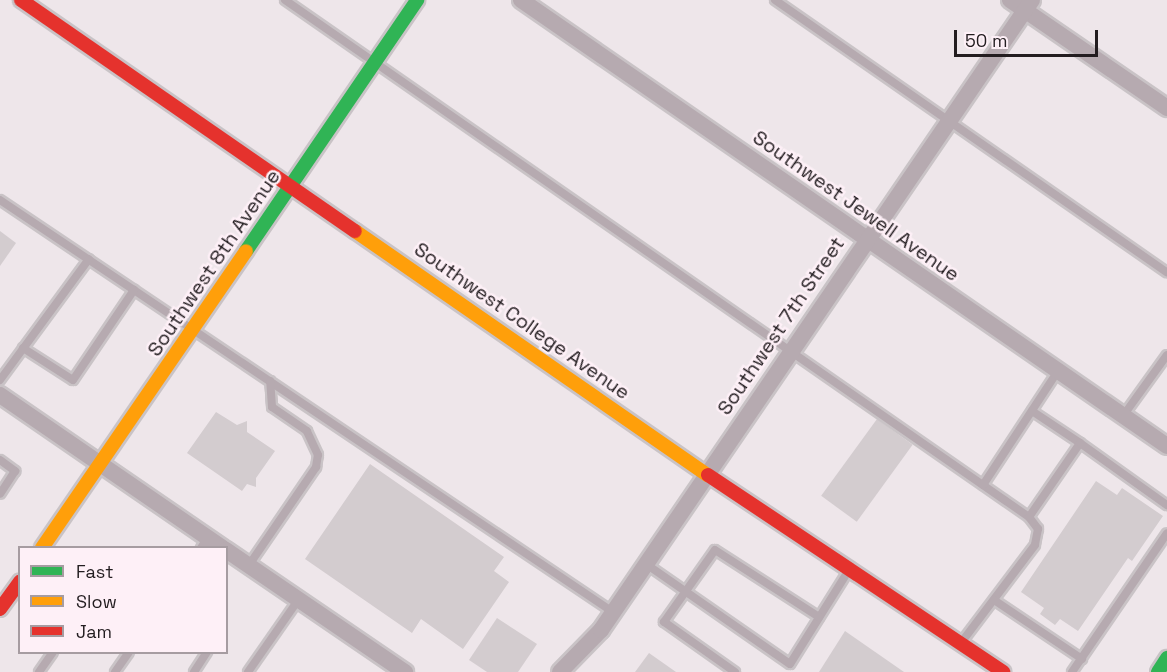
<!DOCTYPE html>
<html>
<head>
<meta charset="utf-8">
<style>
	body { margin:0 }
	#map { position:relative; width:1167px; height:672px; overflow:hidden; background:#eee6ea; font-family:"Space Grotesk",sans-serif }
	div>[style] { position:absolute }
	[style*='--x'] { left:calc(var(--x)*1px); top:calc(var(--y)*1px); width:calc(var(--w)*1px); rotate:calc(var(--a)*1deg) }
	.building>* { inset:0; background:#d3cccf; transform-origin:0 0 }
	.roads { filter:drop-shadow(2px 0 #c9c3c6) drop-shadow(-2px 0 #c9c3c6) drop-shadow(0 2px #c9c3c6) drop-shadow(0 -2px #c9c3c6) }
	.lane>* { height:8px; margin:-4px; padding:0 4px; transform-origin:4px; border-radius:4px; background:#b6aab0 }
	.street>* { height:16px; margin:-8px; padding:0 8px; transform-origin:8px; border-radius:8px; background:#b6aab0 }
	.fast>* { height:14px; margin:-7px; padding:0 7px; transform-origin:7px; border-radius:7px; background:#30b455 }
	.slow>* { height:14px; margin:-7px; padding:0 7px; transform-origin:7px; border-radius:7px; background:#ff9f0a }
	.jam>* { height:14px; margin:-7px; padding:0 7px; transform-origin:7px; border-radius:7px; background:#e5322d }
	span { translate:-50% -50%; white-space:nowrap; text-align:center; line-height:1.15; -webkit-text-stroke:5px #fef0f7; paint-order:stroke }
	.street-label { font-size:20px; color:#231d20 }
	.legend { position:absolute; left:18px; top:546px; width:210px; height:108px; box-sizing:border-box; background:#fef0f7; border:2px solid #a69ca1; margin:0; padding:8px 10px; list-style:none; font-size:18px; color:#231d20 }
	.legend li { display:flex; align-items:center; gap:12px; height:30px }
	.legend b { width:30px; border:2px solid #a69ca1 }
	.scale { position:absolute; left:954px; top:30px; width:144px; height:27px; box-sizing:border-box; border:3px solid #231d20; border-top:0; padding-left:8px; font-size:18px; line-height:21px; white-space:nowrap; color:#231d20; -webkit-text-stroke:4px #fef0f7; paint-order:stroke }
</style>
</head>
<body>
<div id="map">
	<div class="building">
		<div style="clip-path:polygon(0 231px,16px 243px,0 266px)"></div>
		<div style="clip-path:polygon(216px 412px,237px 425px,247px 421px,247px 432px,275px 451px,256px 478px,256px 487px,247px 484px,242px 491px,187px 453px)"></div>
		<div style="left:877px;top:419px;width:44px;height:95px;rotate:36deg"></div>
		<div style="clip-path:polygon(370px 464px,504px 557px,494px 571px,509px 582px,463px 649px,421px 619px,412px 633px,305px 559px)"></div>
		<div style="clip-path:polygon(1096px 481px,1117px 495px,1122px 488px,1163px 516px,1132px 561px,1128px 558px,1078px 631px,1060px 619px,1055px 625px,1040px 614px,1044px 608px,1021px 592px)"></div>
		<div style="clip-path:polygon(497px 618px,537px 644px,518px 672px,487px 672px,469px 660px)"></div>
		<div style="clip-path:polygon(845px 631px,904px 672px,819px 672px)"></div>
		<div style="clip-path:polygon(649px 653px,676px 672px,635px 672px)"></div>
	</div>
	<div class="roads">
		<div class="lane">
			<div style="--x:285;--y:0;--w:906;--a:34.8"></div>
			<div style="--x:1029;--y:517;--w:15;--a:53"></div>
			<div style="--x:1038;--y:529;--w:16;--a:101"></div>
			<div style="--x:1035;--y:545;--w:123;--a:127.1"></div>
			<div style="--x:775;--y:0;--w:477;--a:34.8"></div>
			<div style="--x:0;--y:200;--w:739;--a:33.91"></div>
			<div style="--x:23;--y:348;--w:59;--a:32.6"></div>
			<div style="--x:73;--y:380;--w:109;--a:-55.9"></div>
			<div style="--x:0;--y:380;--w:150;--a:-53.7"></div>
			<div style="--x:1032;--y:411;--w:58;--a:33.7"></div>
			<div style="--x:1123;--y:416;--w:75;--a:-54.2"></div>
			<div style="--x:0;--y:460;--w:19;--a:36"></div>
			<div style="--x:15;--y:471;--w:27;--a:123"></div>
			<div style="--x:983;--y:485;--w:136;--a:-56.7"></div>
			<div style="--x:1029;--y:517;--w:90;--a:-55.4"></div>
			<div style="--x:1080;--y:443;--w:107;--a:35.5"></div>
			<div style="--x:201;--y:548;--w:13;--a:-58"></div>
			<div style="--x:646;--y:564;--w:175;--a:34.8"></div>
			<div style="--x:790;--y:664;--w:111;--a:-57.9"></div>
			<div style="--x:249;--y:565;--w:119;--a:-55.6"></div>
			<div style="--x:316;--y:467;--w:12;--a:-81"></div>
			<div style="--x:318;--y:455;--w:26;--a:-115"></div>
			<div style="--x:307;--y:431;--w:42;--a:-145.6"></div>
			<div style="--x:272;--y:407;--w:26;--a:-94"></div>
			<div style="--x:994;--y:600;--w:106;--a:33.8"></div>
			<div style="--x:39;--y:672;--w:24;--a:-55"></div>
			<div style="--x:115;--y:672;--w:24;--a:-55"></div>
			<div style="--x:194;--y:672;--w:24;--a:-57"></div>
			<div style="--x:248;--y:672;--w:89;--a:-55.1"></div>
			<div style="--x:735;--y:672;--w:87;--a:-144.8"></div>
			<div style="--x:664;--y:622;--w:88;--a:-54.7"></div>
			<div style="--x:715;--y:550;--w:124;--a:32.8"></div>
			<div style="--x:1072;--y:672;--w:168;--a:-55.6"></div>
		</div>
		<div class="street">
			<div style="--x:521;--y:0;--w:785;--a:34.62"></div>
			<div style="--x:1010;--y:0;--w:191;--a:34.5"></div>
			<div style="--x:0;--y:395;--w:270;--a:34.5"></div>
			<div style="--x:226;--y:550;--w:217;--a:34.3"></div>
			<div style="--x:560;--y:672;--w:59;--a:-45.7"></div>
			<div style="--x:601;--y:630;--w:763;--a:-55.62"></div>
		</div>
		<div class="fast">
			<div style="--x:246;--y:251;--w:304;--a:-55.7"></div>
			<div style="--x:1158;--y:672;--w:17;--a:-57"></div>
		</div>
		<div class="slow">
			<div style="--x:355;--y:231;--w:429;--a:34.7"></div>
			<div style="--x:42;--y:548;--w:360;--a:-55.5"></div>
		</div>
		<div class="jam">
			<div style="--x:21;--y:0;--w:406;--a:34.7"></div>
			<div style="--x:708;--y:475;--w:355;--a:33.7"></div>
			<div style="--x:0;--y:609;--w:34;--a:-54"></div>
		</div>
	</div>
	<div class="street-label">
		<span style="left:856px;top:206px;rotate:35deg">Southwest Jewell Avenue</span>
		<span style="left:214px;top:263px;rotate:-56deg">Southwest 8th Avenue</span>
		<span style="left:522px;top:321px;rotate:35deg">Southwest College Avenue</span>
		<span style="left:781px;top:326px;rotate:-56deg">Southwest 7th Street</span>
	</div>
	<ul class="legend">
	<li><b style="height:8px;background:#30b455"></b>Fast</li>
	<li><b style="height:8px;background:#ff9f0a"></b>Slow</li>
	<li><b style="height:8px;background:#e5322d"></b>Jam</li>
	</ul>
	<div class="scale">50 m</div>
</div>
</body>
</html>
